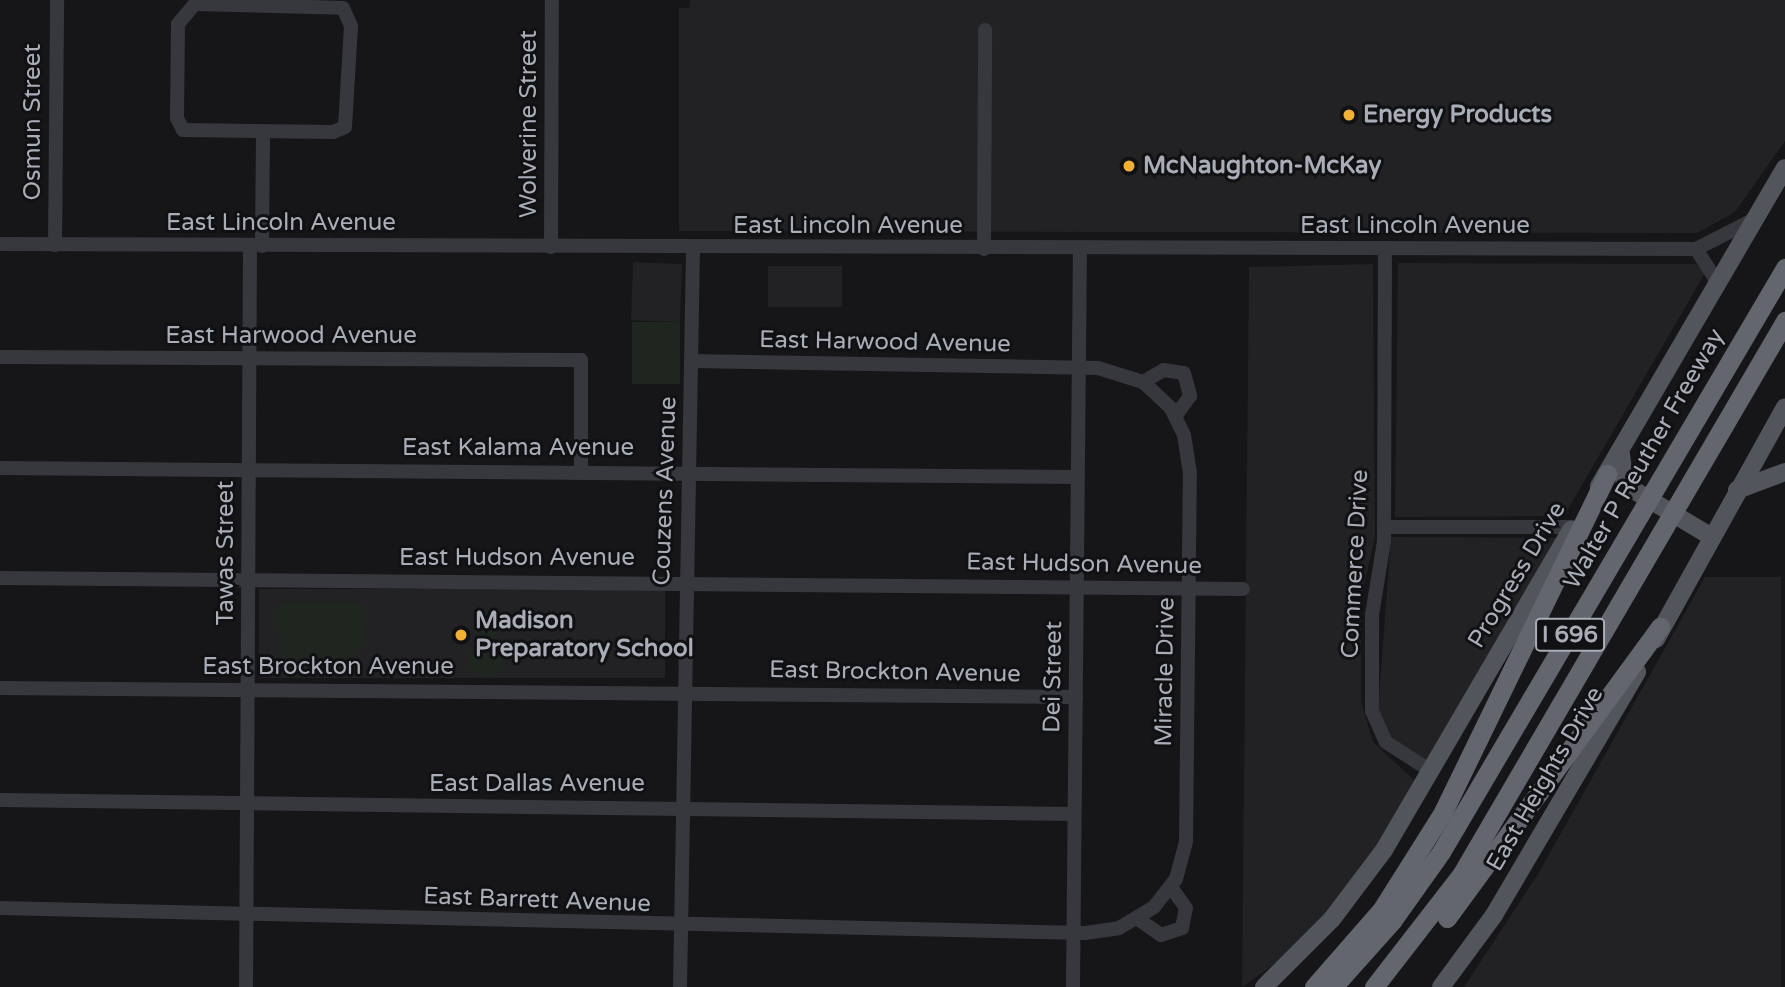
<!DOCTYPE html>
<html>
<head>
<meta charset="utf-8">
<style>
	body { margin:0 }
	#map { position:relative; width:1785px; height:987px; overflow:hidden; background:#161618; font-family:"Varela Round",sans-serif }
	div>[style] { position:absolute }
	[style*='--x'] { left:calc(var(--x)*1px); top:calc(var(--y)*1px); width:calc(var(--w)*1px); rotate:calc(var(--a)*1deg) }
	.built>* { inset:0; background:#222225; transform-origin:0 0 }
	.green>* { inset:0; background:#1e261f; transform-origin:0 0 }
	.round { border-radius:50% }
	.minor>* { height:14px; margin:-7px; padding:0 7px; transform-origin:7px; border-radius:7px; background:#37383d }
	.major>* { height:18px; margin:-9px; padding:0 9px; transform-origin:9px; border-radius:9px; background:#53555c }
	.highway>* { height:19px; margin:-9.5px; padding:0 9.5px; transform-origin:9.5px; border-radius:9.5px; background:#63666e }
	.dots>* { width:19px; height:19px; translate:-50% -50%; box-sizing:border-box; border:4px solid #111113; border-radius:50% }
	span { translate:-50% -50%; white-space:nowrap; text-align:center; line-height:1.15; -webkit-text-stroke:6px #111113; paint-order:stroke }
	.shield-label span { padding:2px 5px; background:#111113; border:2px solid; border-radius:5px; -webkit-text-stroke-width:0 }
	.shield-label { font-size:23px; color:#a8adb8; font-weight:700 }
	.poi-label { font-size:24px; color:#a8adb8; font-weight:700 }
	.left { translate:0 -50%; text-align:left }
	.street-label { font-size:24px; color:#a8adb8 }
</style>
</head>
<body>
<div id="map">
	<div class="built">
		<div style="clip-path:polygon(690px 0,1785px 0,1785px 141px,1735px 212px,1697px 233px,679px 231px,679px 8px,689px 8px)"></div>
		<div style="clip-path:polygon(1398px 263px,1696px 264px,1705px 273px,1564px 516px,1395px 517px)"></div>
		<div style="left:682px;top:264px;width:58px;height:49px;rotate:92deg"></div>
		<div style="clip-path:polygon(1373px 264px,1375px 538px,1361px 597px,1361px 701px,1373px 742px,1417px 783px,1355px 879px,1297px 948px,1242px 987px,1249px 267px)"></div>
		<div style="left:768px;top:266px;width:74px;height:41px"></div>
		<div style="clip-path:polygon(1391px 537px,1558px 538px,1430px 762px,1389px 735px,1378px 709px)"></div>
		<div style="clip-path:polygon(1705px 577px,1781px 577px,1781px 987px,1464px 987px,1538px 874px)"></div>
		<div style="left:259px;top:589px;width:406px;height:89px"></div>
	</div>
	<div class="green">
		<div style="left:632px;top:322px;width:48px;height:62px"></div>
		<div style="clip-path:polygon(362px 602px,364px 642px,332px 674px,282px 678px,277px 610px,282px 603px)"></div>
		<div class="round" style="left:476px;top:622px;width:20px;height:20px"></div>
		<div class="round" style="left:468px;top:643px;width:34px;height:34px"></div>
	</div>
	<div class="minor">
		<div style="--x:195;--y:4;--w:148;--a:1.5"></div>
		<div style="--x:343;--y:8;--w:20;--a:66"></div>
		<div style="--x:351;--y:26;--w:101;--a:93.4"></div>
		<div style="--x:345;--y:127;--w:13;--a:157"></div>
		<div style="--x:333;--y:132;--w:150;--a:-179.2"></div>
		<div style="--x:183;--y:130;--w:13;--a:-117"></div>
		<div style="--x:177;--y:118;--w:94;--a:-89.4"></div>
		<div style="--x:178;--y:24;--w:26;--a:-50"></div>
		<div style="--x:0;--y:244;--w:1696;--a:0.17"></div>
		<div style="--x:1696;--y:249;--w:66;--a:-27"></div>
		<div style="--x:55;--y:245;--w:245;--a:-89.5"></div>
		<div style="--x:262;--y:246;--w:114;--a:-89.5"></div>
		<div style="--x:551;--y:247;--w:247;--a:-89.8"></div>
		<div style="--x:1385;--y:248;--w:293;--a:90.2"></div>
		<div style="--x:1384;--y:541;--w:75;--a:99.2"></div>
		<div style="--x:1372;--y:615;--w:96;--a:90"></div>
		<div style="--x:1372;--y:711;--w:34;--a:66"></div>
		<div style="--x:1386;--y:742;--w:54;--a:32.8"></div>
		<div style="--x:984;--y:249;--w:219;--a:-89.7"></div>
		<div style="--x:1696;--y:249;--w:40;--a:57.1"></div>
		<div style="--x:0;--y:357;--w:581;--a:0.3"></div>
		<div style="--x:581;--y:360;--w:111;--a:90"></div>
		<div style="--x:1143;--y:382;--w:24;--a:-30"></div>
		<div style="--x:1164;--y:370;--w:20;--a:9"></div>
		<div style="--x:1184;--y:373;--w:24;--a:75"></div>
		<div style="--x:1190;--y:396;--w:24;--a:126"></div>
		<div style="--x:0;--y:468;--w:1077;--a:0.48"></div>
		<div style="--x:1384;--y:527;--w:189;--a:0"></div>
		<div style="--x:0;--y:578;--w:1243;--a:0.51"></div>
		<div style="--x:0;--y:688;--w:1076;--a:0.48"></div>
		<div style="--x:0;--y:800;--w:1074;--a:0.75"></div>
		<div style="--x:0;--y:908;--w:1085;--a:1.32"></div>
		<div style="--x:1085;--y:933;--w:34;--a:-8"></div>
		<div style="--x:1119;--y:928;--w:41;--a:-31"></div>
		<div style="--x:1154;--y:907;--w:36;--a:-52"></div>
		<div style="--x:1176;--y:879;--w:39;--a:-75"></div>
		<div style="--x:1186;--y:841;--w:368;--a:-89.4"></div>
		<div style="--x:1190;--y:473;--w:38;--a:-99"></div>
		<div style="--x:1184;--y:435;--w:30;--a:-116"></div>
		<div style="--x:1171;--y:408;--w:38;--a:-137"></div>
		<div style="--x:1143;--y:382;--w:47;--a:-162.7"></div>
		<div style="--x:1098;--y:368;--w:407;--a:-179"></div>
		<div style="--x:1138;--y:919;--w:28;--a:35"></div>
		<div style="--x:1161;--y:935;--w:22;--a:-18"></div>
		<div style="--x:1182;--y:928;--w:20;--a:-79"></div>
		<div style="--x:1186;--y:908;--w:26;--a:-126"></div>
		<div style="--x:246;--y:987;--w:742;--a:-89.69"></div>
		<div style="--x:680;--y:987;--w:739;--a:-88.99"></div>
		<div style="--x:1073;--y:987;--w:739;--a:-89.46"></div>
	</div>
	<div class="major">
		<div style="--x:1621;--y:454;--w:31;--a:83"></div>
		<div style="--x:1625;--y:485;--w:101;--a:30.9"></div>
		<div style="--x:1599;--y:486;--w:368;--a:-59.7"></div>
		<div style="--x:1737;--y:490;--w:51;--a:-20.6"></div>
		<div style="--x:1656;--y:639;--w:265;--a:-60.9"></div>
		<div style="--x:1264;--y:987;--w:96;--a:-45"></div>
		<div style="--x:1332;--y:919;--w:86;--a:-53"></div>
		<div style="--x:1384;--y:850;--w:371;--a:-59.7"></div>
		<div style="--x:1441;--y:987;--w:89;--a:-53.6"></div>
		<div style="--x:1494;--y:915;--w:282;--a:-59.5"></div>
	</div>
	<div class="highway">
		<div style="--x:1447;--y:918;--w:361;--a:-53.8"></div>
		<div style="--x:1314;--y:987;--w:103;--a:-48.9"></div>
		<div style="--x:1382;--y:909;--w:115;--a:-57.8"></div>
		<div style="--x:1443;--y:812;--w:376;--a:-64.1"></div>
		<div style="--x:1333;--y:987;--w:89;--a:-48.2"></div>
		<div style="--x:1392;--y:921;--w:85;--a:-54.6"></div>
		<div style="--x:1441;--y:852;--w:678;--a:-59.5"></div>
		<div style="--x:1374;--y:987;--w:142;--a:-52.2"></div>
		<div style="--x:1461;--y:875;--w:642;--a:-59.68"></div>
	</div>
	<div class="dots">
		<div style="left:1349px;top:115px;background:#f2b134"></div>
		<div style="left:1129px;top:166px;background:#f2b134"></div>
		<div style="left:461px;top:635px;background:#f2b134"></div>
	</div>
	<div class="shield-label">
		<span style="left:1570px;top:635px">I 696</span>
	</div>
	<div class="poi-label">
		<span class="left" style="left:1363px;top:115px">Energy Products</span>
		<span class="left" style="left:1143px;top:166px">McNaughton-McKay</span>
		<span class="left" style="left:475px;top:635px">Madison<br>Preparatory School</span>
	</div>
	<div class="street-label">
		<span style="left:33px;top:122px;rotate:-90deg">Osmun Street</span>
		<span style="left:529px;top:124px;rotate:-90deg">Wolverine Street</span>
		<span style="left:281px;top:223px">East Lincoln Avenue</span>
		<span style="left:848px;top:226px">East Lincoln Avenue</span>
		<span style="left:1415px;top:226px">East Lincoln Avenue</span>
		<span style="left:291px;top:336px">East Harwood Avenue</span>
		<span style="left:885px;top:342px;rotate:1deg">East Harwood Avenue</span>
		<span style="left:518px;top:448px">East Kalama Avenue</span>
		<span style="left:1644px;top:459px;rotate:-60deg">Walter P Reuther Freeway</span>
		<span style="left:665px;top:491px;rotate:-88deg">Couzens Avenue</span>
		<span style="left:226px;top:553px;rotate:-90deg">Tawas Street</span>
		<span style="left:517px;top:558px">East Hudson Avenue</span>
		<span style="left:1084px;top:564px;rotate:1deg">East Hudson Avenue</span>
		<span style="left:1355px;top:564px;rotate:-87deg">Commerce Drive</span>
		<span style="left:1517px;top:575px;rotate:-59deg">Progress Drive</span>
		<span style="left:328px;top:667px">East Brockton Avenue</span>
		<span style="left:895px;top:672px;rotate:1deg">East Brockton Avenue</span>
		<span style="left:1165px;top:672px;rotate:-89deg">Miracle Drive</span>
		<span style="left:1053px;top:677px;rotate:-89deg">Dei Street</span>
		<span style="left:1545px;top:779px;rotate:-60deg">East Heights Drive</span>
		<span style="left:537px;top:784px">East Dallas Avenue</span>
		<span style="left:537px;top:900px;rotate:2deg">East Barrett Avenue</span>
	</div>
</div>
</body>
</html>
